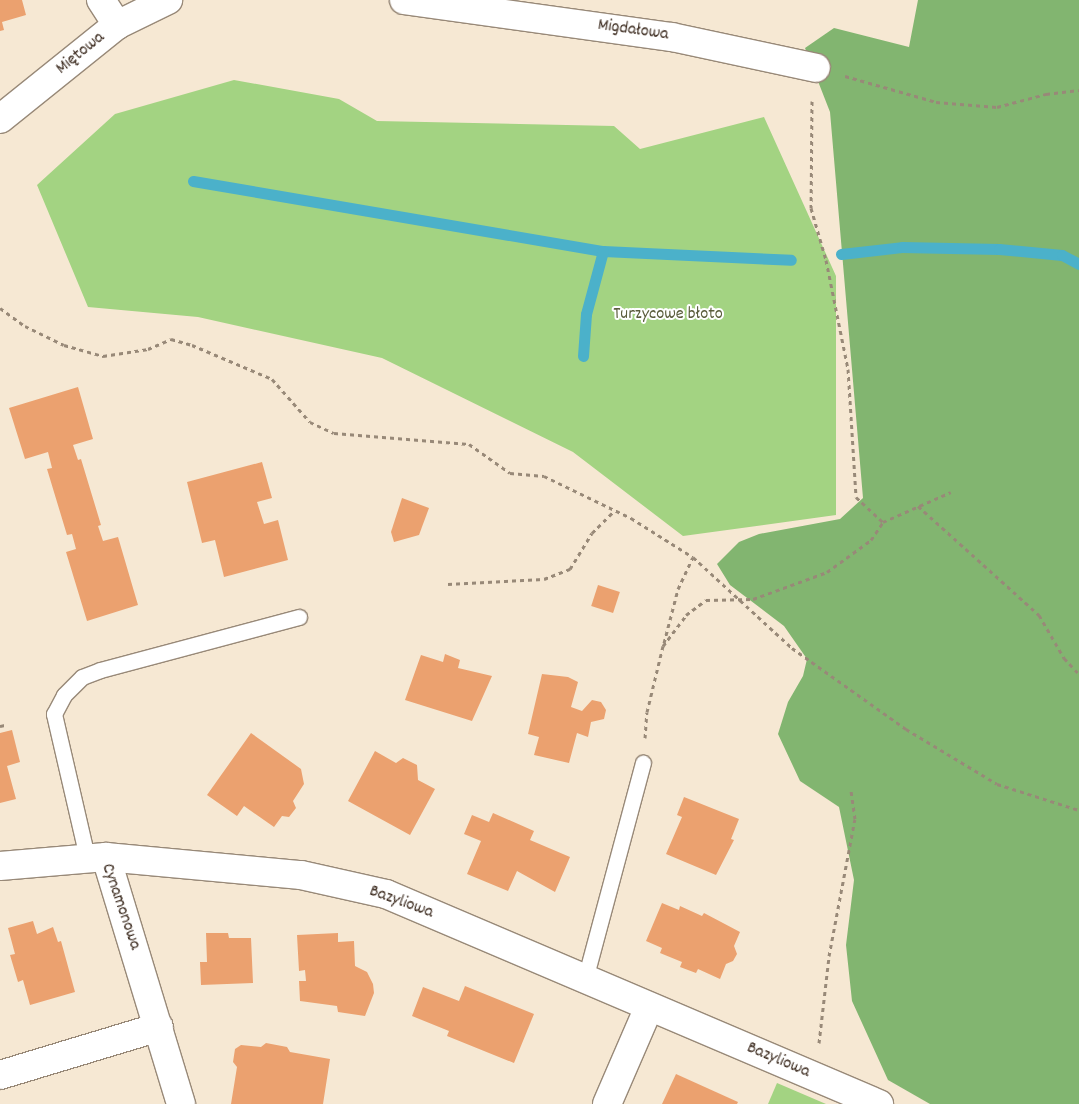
<!DOCTYPE html>
<html>
<head>
<meta charset="utf-8">
<style>
	body { margin:0 }
	#map { position:relative; width:1079px; height:1104px; overflow:hidden; background:#f6e8d3; font-family:Dekko,sans-serif }
	div>[style] { position:absolute }
	[style*='--x'] { left:calc(var(--x)*1px); top:calc(var(--y)*1px); width:calc(var(--w)*1px); rotate:calc(var(--a)*1deg) }
	.green>* { inset:0; background:#a3d382 }
	.forest>* { inset:0; background:#82b570 }
	.stream>* { height:11px; margin:-5.5px; padding:0 5.5px; transform-origin:5.5px; border-radius:5.5px; background:#4bb1ca }
	.building>* { inset:0; background:#eba16f; transform-origin:0 0 }
	.path>* { height:3px; margin-top:-1.5px; transform-origin:0; background:repeating-linear-gradient(90deg,#988978 0 4px,transparent 0 8px) }
	.roads { filter:drop-shadow(1px 0 #988978) drop-shadow(-1px 0 #988978) drop-shadow(0 1px #988978) drop-shadow(0 -1px #988978) }
	.service>* { height:15px; margin:-7.5px; padding:0 7.5px; transform-origin:7.5px; border-radius:7.5px; background:#fff }
	.minor>* { height:28px; margin:-14px; padding:0 14px; transform-origin:14px; border-radius:14px; background:#fff }
	span { translate:-50% -50%; white-space:nowrap; text-align:center; line-height:1.15; -webkit-text-stroke:4px #fff; paint-order:stroke }
	.street-label { font-size:18px; color:#3b2a1e }
	.park-label { font-size:18px; color:#5a5d3c }
</style>
</head>
<body>
<div id="map">
	<div class="green">
		<div style="clip-path:polygon(234px 80px,339px 99px,377px 121px,614px 126px,640px 149px,764px 117px,836px 276px,836px 515px,683px 536px,573px 452px,382px 358px,198px 317px,88px 307px,37px 185px,115px 114px)"></div>
		<div style="clip-path:polygon(777px 1083px,826px 1104px,768px 1104px)"></div>
	</div>
	<div class="forest">
		<div style="clip-path:polygon(918px 0,1079px 0,1079px 1104px,930px 1104px,888px 1080px,852px 1001px,846px 945px,854px 880px,839px 807px,800px 781px,778px 734px,788px 702px,803px 676px,807px 659px,784px 626px,730px 585px,717px 564px,739px 542px,759px 534px,840px 519px,863px 498px,830px 112px,805px 48px,834px 28px,909px 47px)"></div>
	</div>
	<div class="stream">
		<div style="--x:193;--y:181;--w:416;--a:9.7"></div>
		<div style="--x:603;--y:251;--w:188;--a:2.7"></div>
		<div style="--x:841;--y:254;--w:61;--a:-6.5"></div>
		<div style="--x:902;--y:247;--w:97;--a:1.2"></div>
		<div style="--x:999;--y:249;--w:63;--a:5.4"></div>
		<div style="--x:1062;--y:255;--w:19;--a:28"></div>
		<div style="--x:583;--y:356;--w:42;--a:-85.9"></div>
		<div style="--x:586;--y:314;--w:65;--a:-74.9"></div>
	</div>
	<div class="building">
		<div style="clip-path:polygon(0 0,22px 0,26px 15px,2px 22px,4px 30px,0 31px)"></div>
		<div style="clip-path:polygon(78px 387px,93px 439px,73px 445px,78px 460px,81px 459px,101px 525px,98px 526px,103px 541px,118px 537px,138px 605px,87px 621px,66px 552px,76px 549px,72px 534px,67px 535px,47px 469px,52px 468px,48px 452px,25px 459px,9px 408px)"></div>
		<div style="clip-path:polygon(262px 462px,272px 498px,257px 502px,264px 524px,278px 520px,288px 560px,224px 577px,215px 540px,202px 543px,187px 482px)"></div>
		<div style="clip-path:polygon(402px 498px,429px 508px,419px 535px,394px 542px,391px 532px)"></div>
		<div style="left:598px;top:585px;width:23px;height:22px;rotate:18deg"></div>
		<div style="clip-path:polygon(445px 654px,460px 660px,458px 668px,492px 676px,472px 721px,405px 700px,421px 655px,443px 662px)"></div>
		<div style="clip-path:polygon(542px 674px,568px 677px,578px 682px,571px 707px,582px 711px,592px 700px,601px 702px,606px 710px,604px 719px,591px 722px,588px 737px,577px 733px,569px 763px,534px 755px,539px 737px,528px 734px)"></div>
		<div style="clip-path:polygon(12px 730px,20px 762px,7px 766px,16px 799px,0 803px,0 733px)"></div>
		<div style="clip-path:polygon(251px 733px,301px 769px,304px 784px,293px 801px,296px 808px,289px 817px,282px 816px,274px 827px,244px 806px,237px 816px,207px 795px)"></div>
		<div style="clip-path:polygon(375px 751px,396px 763px,403px 758px,417px 765px,418px 780px,435px 789px,410px 835px,348px 801px)"></div>
		<div style="clip-path:polygon(684px 797px,739px 819px,731px 839px,734px 840px,716px 875px,666px 854px,682px 817px,677px 815px)"></div>
		<div style="clip-path:polygon(493px 813px,534px 831px,530px 840px,570px 857px,555px 892px,517px 871px,508px 891px,467px 874px,481px 841px,464px 834px,472px 815px,489px 822px)"></div>
		<div style="clip-path:polygon(662px 903px,679px 910px,680px 906px,702px 916px,704px 913px,740px 932px,734px 946px,737px 954px,733px 961px,726px 964px,720px 979px,698px 969px,696px 973px,680px 967px,682px 962px,660px 953px,662px 948px,646px 941px)"></div>
		<div style="clip-path:polygon(33px 921px,37px 934px,53px 927px,58px 942px,61px 941px,75px 992px,30px 1005px,23px 980px,18px 982px,10px 955px,15px 954px,8px 928px)"></div>
		<div style="clip-path:polygon(206px 933px,228px 933px,229px 938px,251px 938px,253px 983px,201px 985px,200px 962px,207px 962px)"></div>
		<div style="clip-path:polygon(338px 933px,338px 942px,354px 941px,355px 966px,367px 972px,373px 984px,374px 993px,365px 1016px,338px 1012px,337px 1006px,300px 1001px,299px 981px,306px 981px,305px 970px,299px 971px,297px 935px)"></div>
		<div style="clip-path:polygon(465px 986px,534px 1014px,514px 1063px,447px 1036px,449px 1031px,412px 1016px,423px 987px,459px 1001px)"></div>
		<div style="clip-path:polygon(266px 1043px,287px 1047px,290px 1052px,330px 1059px,323px 1104px,231px 1104px,237px 1067px,233px 1062px,235px 1049px,241px 1045px,261px 1047px)"></div>
		<div style="clip-path:polygon(676px 1074px,738px 1102px,737px 1104px,662px 1104px)"></div>
	</div>
	<div class="path">
		<div style="--x:845;--y:76;--w:95;--a:15.9"></div>
		<div style="--x:936;--y:102;--w:61;--a:4.7"></div>
		<div style="--x:997;--y:107;--w:51;--a:-14.9"></div>
		<div style="--x:1046;--y:94;--w:33;--a:-7"></div>
		<div style="--x:812;--y:101;--w:107;--a:90.5"></div>
		<div style="--x:811;--y:208;--w:54;--a:73.9"></div>
		<div style="--x:826;--y:260;--w:111;--a:78.6"></div>
		<div style="--x:848;--y:369;--w:128;--a:86.4"></div>
		<div style="--x:856;--y:497;--w:37;--a:43"></div>
		<div style="--x:0;--y:308;--w:31;--a:36"></div>
		<div style="--x:25;--y:326;--w:43;--a:26"></div>
		<div style="--x:64;--y:345;--w:41;--a:15.8"></div>
		<div style="--x:103;--y:356;--w:46;--a:-8.8"></div>
		<div style="--x:148;--y:349;--w:25;--a:-23"></div>
		<div style="--x:171;--y:339;--w:22;--a:16"></div>
		<div style="--x:192;--y:345;--w:87;--a:23"></div>
		<div style="--x:272;--y:379;--w:57;--a:48.5"></div>
		<div style="--x:310;--y:422;--w:26;--a:25"></div>
		<div style="--x:334;--y:433;--w:135;--a:4.7"></div>
		<div style="--x:469;--y:444;--w:50;--a:35.3"></div>
		<div style="--x:510;--y:473;--w:34;--a:5"></div>
		<div style="--x:544;--y:476;--w:97;--a:25.8"></div>
		<div style="--x:631;--y:518;--w:73;--a:32.2"></div>
		<div style="--x:693;--y:557;--w:134;--a:42.6"></div>
		<div style="--x:792;--y:648;--w:140;--a:35.4"></div>
		<div style="--x:906;--y:729;--w:106;--a:31.1"></div>
		<div style="--x:997;--y:784;--w:86;--a:17.6"></div>
		<div style="--x:918;--y:506;--w:163;--a:42"></div>
		<div style="--x:1039;--y:615;--w:50;--a:59.8"></div>
		<div style="--x:1064;--y:658;--w:22;--a:47"></div>
		<div style="--x:448;--y:584;--w:96;--a:-3"></div>
		<div style="--x:544;--y:579;--w:28;--a:-21"></div>
		<div style="--x:570;--y:569;--w:42;--a:-58.6"></div>
		<div style="--x:592;--y:533;--w:31;--a:-45"></div>
		<div style="--x:664;--y:643;--w:56;--a:-75.5"></div>
		<div style="--x:678;--y:589;--w:35;--a:-65"></div>
		<div style="--x:0;--y:726;--w:5;--a:-11"></div>
		<div style="--x:645;--y:738;--w:26;--a:-86"></div>
		<div style="--x:647;--y:712;--w:68;--a:-76.4"></div>
		<div style="--x:663;--y:646;--w:39;--a:-53"></div>
		<div style="--x:686;--y:615;--w:25;--a:-37"></div>
		<div style="--x:706;--y:600;--w:47;--a:-1.2"></div>
		<div style="--x:753;--y:599;--w:79;--a:-20"></div>
		<div style="--x:827;--y:572;--w:54;--a:-36"></div>
		<div style="--x:871;--y:540;--w:22;--a:-56"></div>
		<div style="--x:883;--y:522;--w:74;--a:-23.8"></div>
		<div style="--x:819;--y:1043;--w:88;--a:-83.4"></div>
		<div style="--x:829;--y:956;--w:139;--a:-79.3"></div>
		<div style="--x:855;--y:819;--w:29;--a:-98"></div>
	</div>
	<div class="roads">
		<div class="service">
			<div style="--x:87;--y:857;--w:147;--a:-103"></div>
			<div style="--x:54;--y:714;--w:21;--a:-62"></div>
			<div style="--x:64;--y:695;--w:25;--a:-45"></div>
			<div style="--x:82;--y:677;--w:19;--a:-21"></div>
			<div style="--x:100;--y:670;--w:206;--a:-14.9"></div>
			<div style="--x:585;--y:979;--w:224;--a:-75"></div>
		</div>
		<div class="minor">
			<div style="--x:101;--y:0;--w:30;--a:57"></div>
			<div style="--x:404;--y:0;--w:271;--a:7.9"></div>
			<div style="--x:672;--y:37;--w:147;--a:12.1"></div>
			<div style="--x:0;--y:119;--w:150;--a:-38.8"></div>
			<div style="--x:117;--y:25;--w:57;--a:-26.1"></div>
			<div style="--x:106;--y:857;--w:258;--a:73.1"></div>
			<div style="--x:0;--y:866;--w:106;--a:-4.9"></div>
			<div style="--x:106;--y:857;--w:196;--a:5.3"></div>
			<div style="--x:301;--y:875;--w:87;--a:12.6"></div>
			<div style="--x:386;--y:894;--w:536;--a:23.07"></div>
			<div style="--x:0;--y:1075;--w:166;--a:-16.8"></div>
			<div style="--x:607;--y:1104;--w:106;--a:-66.6"></div>
		</div>
	</div>
	<div class="street-label">
		<span style="left:633px;top:31px;rotate:8deg">Migdałowa</span>
		<span style="left:81px;top:54px;rotate:-39deg">Miętowa</span>
		<span style="left:401px;top:903px;rotate:20deg">Bazyliowa</span>
		<span style="left:120px;top:907px;rotate:71deg">Cynamonowa</span>
		<span style="left:778px;top:1061px;rotate:23deg">Bazyliowa</span>
	</div>
	<div class="park-label">
		<span style="left:668px;top:315px">Turzycowe błoto</span>
	</div>
</div>
</body>
</html>
